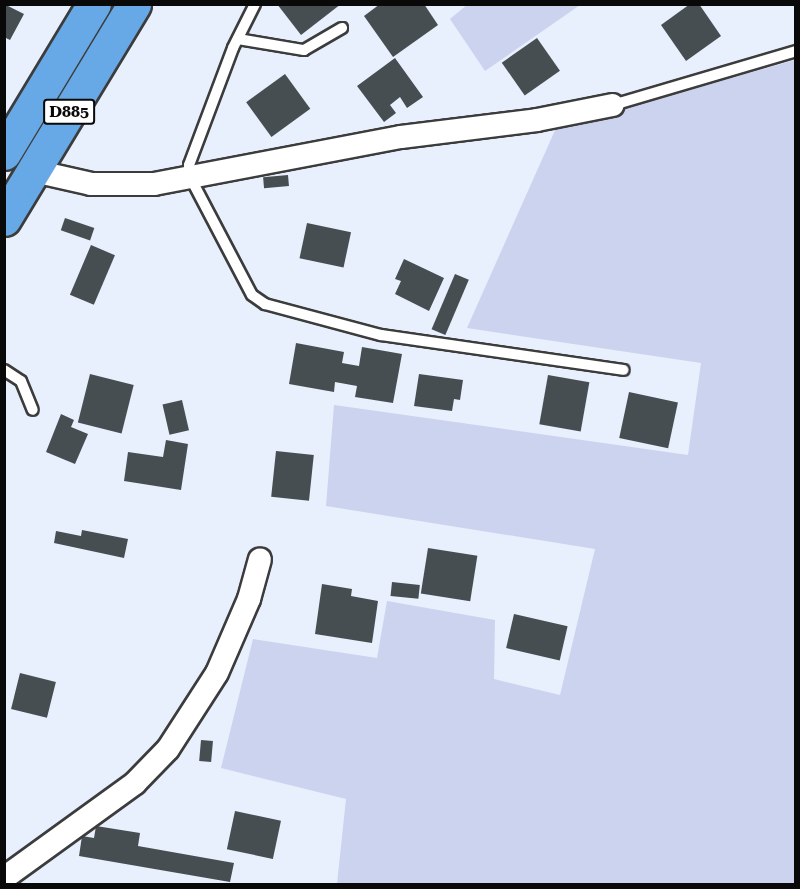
<!DOCTYPE html>
<html>
<head>
<meta charset="utf-8">
<style>
	body { margin:0 }
	#map { position:relative; width:800px; height:889px; overflow:hidden; background:#e8effd; font-family:"Roboto Serif",serif }
	div>[style] { position:absolute }
	[style*='--x'] { left:calc(var(--x)*1px); top:calc(var(--y)*1px); width:calc(var(--w)*1px); rotate:calc(var(--a)*1deg) }
	.farmland>* { inset:0; background:#ccd3ef }
	.building>* { inset:0; background:#474e51; transform-origin:0 0 }
	.roads { filter:drop-shadow(2px 0 #3c3c3c) drop-shadow(-2px 0 #3c3c3c) drop-shadow(0 2px #3c3c3c) drop-shadow(0 -2px #3c3c3c) }
	.service>* { height:10px; margin:-5px; padding:0 5px; transform-origin:5px; border-radius:5px; background:#fff }
	.minor>* { height:22px; margin:-11px; padding:0 11px; transform-origin:11px; border-radius:11px; background:#fff }
	.trunk>* { height:33px; margin:-16.5px; padding:0 16.5px; transform-origin:16.5px; border-radius:16.5px; background:#66a9e6 }
	span { translate:-50% -50%; white-space:nowrap; text-align:center; line-height:1.15; -webkit-text-stroke:6px #fff; paint-order:stroke }
	.shield-label span { padding:2px 4px; background:#fff; border:2px solid; border-radius:4px; -webkit-text-stroke-width:0 }
	.shield-label { font-size:16px; color:#090909; font-weight:700 }
	.frame { position:absolute; inset:0; border:6px solid #090909; pointer-events:none }
</style>
</head>
<body>
<div id="map">
	<div class="farmland">
		<div style="clip-path:polygon(468px 4px,580px 4px,580px 5px,485px 71px,450px 19px)"></div>
		<div style="clip-path:polygon(795px 60px,795px 884px,337px 884px,346px 799px,221px 768px,253px 639px,377px 658px,387px 601px,495px 620px,494px 679px,560px 695px,595px 549px,326px 506px,334px 405px,688px 455px,701px 363px,467px 328px,556px 128px)"></div>
	</div>
	<div class="building">
		<div style="clip-path:polygon(4px 4px,24px 14px,10px 40px,4px 37px)"></div>
		<div style="clip-path:polygon(277px 4px,341px 4px,301px 35px)"></div>
		<div style="clip-path:polygon(380px 4px,424px 4px,438px 25px,393px 57px,364px 16px)"></div>
		<div style="clip-path:polygon(690px 4px,699px 4px,721px 36px,686px 61px,661px 25px)"></div>
		<div style="left:537px;top:38px;width:40px;height:43px;rotate:55deg"></div>
		<div style="clip-path:polygon(395px 58px,423px 97px,407px 108px,400px 97px,390px 105px,396px 113px,384px 122px,357px 86px)"></div>
		<div style="left:285px;top:74px;width:43px;height:48px;rotate:54deg"></div>
		<div style="left:288px;top:175px;width:11px;height:25px;rotate:85deg"></div>
		<div style="left:65px;top:218px;width:31px;height:13px;rotate:19deg"></div>
		<div style="left:307px;top:223px;width:45px;height:36px;rotate:12deg"></div>
		<div style="left:91px;top:245px;width:26px;height:54px;rotate:23deg"></div>
		<div style="clip-path:polygon(404px 259px,444px 278px,429px 311px,395px 294px,401px 281px,395px 279px)"></div>
		<div style="left:455px;top:274px;width:15px;height:60px;rotate:23deg"></div>
		<div style="clip-path:polygon(296px 343px,344px 352px,342px 363px,359px 366px,362px 347px,402px 354px,393px 403px,355px 397px,357px 386px,335px 382px,334px 392px,289px 384px)"></div>
		<div style="left:90px;top:374px;width:45px;height:50px;rotate:14deg"></div>
		<div style="clip-path:polygon(419px 374px,463px 380px,460px 400px,454px 399px,452px 411px,414px 406px)"></div>
		<div style="left:548px;top:375px;width:42px;height:50px;rotate:10deg"></div>
		<div style="left:629px;top:392px;width:50px;height:47px;rotate:12deg"></div>
		<div style="left:182px;top:400px;width:31px;height:20px;rotate:77deg"></div>
		<div style="clip-path:polygon(61px 414px,74px 420px,71px 427px,88px 434px,75px 464px,46px 452px)"></div>
		<div style="clip-path:polygon(166px 440px,188px 444px,181px 490px,124px 481px,128px 452px,163px 457px)"></div>
		<div style="left:276px;top:451px;width:38px;height:46px;rotate:6deg"></div>
		<div style="clip-path:polygon(82px 530px,128px 539px,124px 558px,54px 543px,56px 531px,81px 536px)"></div>
		<div style="left:428px;top:548px;width:50px;height:46px;rotate:9deg"></div>
		<div style="left:392px;top:582px;width:28px;height:14px;rotate:6deg"></div>
		<div style="clip-path:polygon(322px 584px,352px 589px,351px 596px,378px 601px,372px 643px,315px 634px)"></div>
		<div style="left:514px;top:614px;width:55px;height:35px;rotate:13deg"></div>
		<div style="left:20px;top:673px;width:37px;height:37px;rotate:14deg"></div>
		<div style="left:201px;top:740px;width:12px;height:21px;rotate:5deg"></div>
		<div style="left:235px;top:811px;width:47px;height:39px;rotate:12deg"></div>
		<div style="clip-path:polygon(96px 826px,140px 833px,138px 846px,234px 863px,230px 882px,79px 856px,82px 836px,94px 838px)"></div>
	</div>
	<div class="roads">
		<div class="service">
			<div style="--x:255;--y:4;--w:49;--a:116.6"></div>
			<div style="--x:233;--y:48;--w:125;--a:110.6"></div>
			<div style="--x:189;--y:165;--w:12;--a:85"></div>
			<div style="--x:190;--y:177;--w:133;--a:62.3"></div>
			<div style="--x:252;--y:295;--w:16;--a:35"></div>
			<div style="--x:265;--y:304;--w:120;--a:15"></div>
			<div style="--x:381;--y:335;--w:245;--a:8.2"></div>
			<div style="--x:238;--y:39;--w:67;--a:9.5"></div>
			<div style="--x:304;--y:50;--w:44;--a:-30.1"></div>
			<div style="--x:613;--y:105;--w:191;--a:-16.4"></div>
			<div style="--x:4;--y:370;--w:20;--a:33"></div>
			<div style="--x:21;--y:381;--w:31;--a:68"></div>
		</div>
		<div class="minor">
			<div style="--x:34;--y:171;--w:58;--a:12.8"></div>
			<div style="--x:91;--y:184;--w:63;--a:0"></div>
			<div style="--x:154;--y:184;--w:251;--a:-10.8"></div>
			<div style="--x:401;--y:137;--w:137;--a:-7.1"></div>
			<div style="--x:537;--y:120;--w:77;--a:-11.2"></div>
			<div style="--x:4;--y:878;--w:162;--a:-35.9"></div>
			<div style="--x:135;--y:783;--w:47;--a:-45.9"></div>
			<div style="--x:168;--y:749;--w:90;--a:-57.2"></div>
			<div style="--x:217;--y:673;--w:81;--a:-66.6"></div>
			<div style="--x:249;--y:599;--w:41;--a:-74.6"></div>
		</div>
		<div class="trunk">
			<div style="--x:4;--y:153;--w:174;--a:-58.9"></div>
			<div style="--x:4;--y:219;--w:251;--a:-58.8"></div>
		</div>
	</div>
	<div class="shield-label">
		<span style="left:69px;top:112px">D885</span>
	</div>
	<div class="frame"></div>
</div>
</body>
</html>
